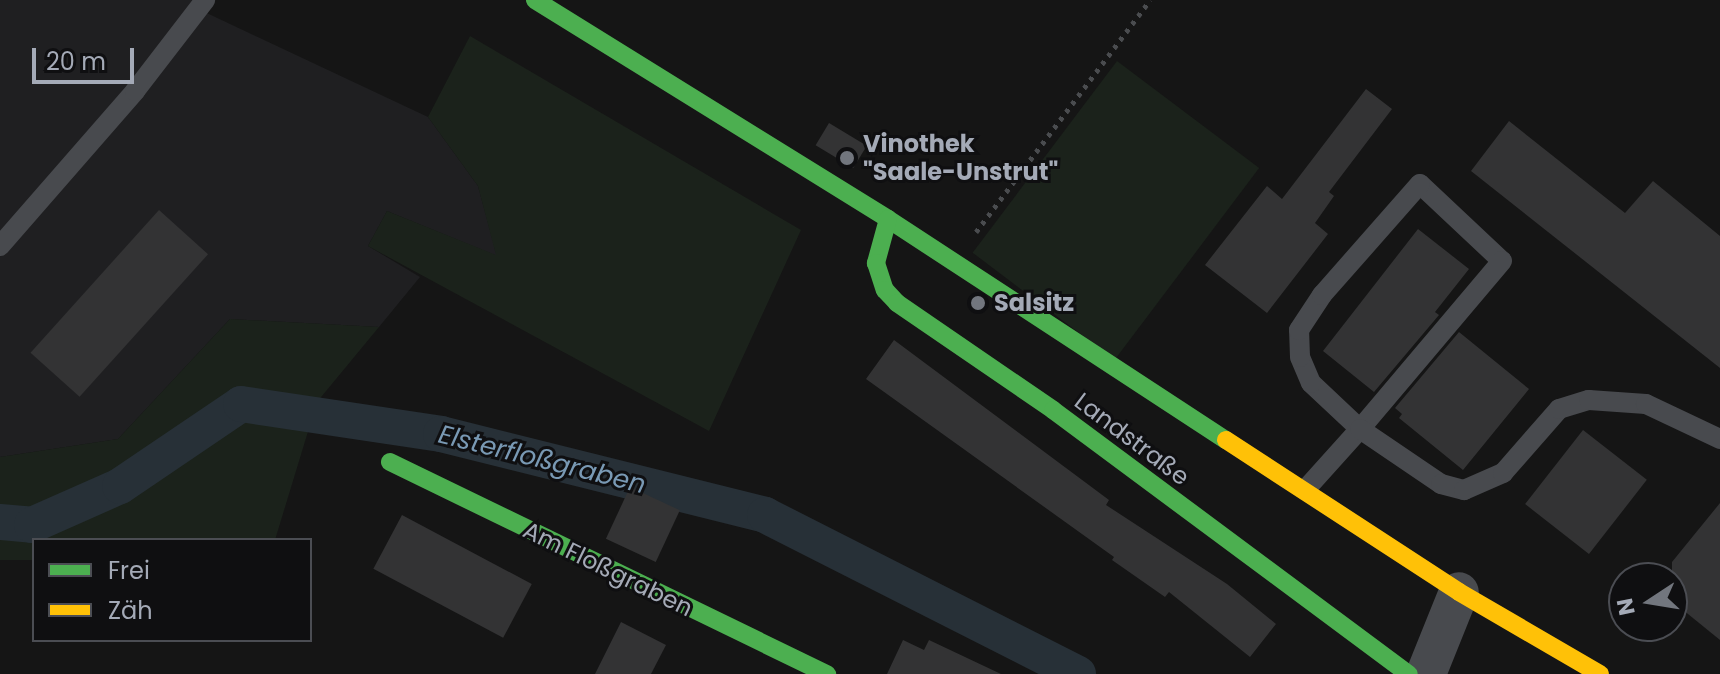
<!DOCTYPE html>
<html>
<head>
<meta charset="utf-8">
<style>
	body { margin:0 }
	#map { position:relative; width:1720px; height:674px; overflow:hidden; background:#151515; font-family:Poppins,sans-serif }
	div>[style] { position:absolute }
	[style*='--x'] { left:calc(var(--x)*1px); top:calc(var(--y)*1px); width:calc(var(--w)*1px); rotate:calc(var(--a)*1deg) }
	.built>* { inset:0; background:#1f1f21 }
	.green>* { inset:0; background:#1b221b; transform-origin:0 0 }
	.canal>* { height:36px; margin:-18px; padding:0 18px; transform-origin:18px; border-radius:18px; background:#273037 }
	.building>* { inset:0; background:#333334; transform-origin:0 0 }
	.path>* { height:5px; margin-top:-2.5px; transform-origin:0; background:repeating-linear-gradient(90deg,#4a4c4f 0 4px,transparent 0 10px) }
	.lane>* { height:20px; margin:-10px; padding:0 10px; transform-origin:10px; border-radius:10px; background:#484a4e }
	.street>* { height:40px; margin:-20px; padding:0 20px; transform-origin:20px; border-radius:20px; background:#484a4e }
	.fast>* { height:18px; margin:-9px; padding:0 9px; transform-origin:9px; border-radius:9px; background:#4caf50 }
	.slow>* { height:18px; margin:-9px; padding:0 9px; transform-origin:9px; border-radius:9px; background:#ffc107 }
	.dots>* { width:22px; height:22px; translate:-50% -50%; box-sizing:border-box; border:4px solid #0f0f11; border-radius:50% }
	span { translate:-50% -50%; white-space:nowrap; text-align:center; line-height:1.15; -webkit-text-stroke:6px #0f0f11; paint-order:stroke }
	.poi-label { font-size:24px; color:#a4aab7; font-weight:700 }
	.left { translate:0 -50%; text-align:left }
	.street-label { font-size:24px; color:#a4aab7 }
	.water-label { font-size:26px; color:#7999b4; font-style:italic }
	.legend { position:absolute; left:32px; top:538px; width:280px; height:104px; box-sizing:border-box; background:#0f0f11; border:2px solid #4b4d53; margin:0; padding:10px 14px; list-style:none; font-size:24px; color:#a4aab7 }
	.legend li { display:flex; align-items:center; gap:16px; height:40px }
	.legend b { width:40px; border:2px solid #4b4d53 }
	.north { position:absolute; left:1608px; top:562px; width:80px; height:80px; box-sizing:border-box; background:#0f0f11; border:2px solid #4b4d53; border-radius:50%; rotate:258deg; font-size:22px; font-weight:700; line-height:32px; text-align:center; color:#a4aab7 }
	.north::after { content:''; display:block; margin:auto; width:28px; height:36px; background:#72767e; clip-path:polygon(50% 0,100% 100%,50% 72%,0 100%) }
	.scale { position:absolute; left:32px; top:48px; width:102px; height:36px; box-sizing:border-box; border:4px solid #a4aab7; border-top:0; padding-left:10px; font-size:24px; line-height:28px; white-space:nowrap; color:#a4aab7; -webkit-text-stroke:6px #0f0f11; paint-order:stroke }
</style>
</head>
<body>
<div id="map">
	<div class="built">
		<div style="clip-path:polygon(0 0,197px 0,194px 7px,428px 117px,478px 186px,497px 256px,387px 211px,368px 246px,420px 277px,379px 327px,230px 319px,118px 439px,0 457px)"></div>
	</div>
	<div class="green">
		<div style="clip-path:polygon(470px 36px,801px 230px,709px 431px,368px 246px,387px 211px,496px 255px,478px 186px,428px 117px)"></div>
		<div style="left:1117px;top:61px;width:178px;height:240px;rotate:37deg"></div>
		<div style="clip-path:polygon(230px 319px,379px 327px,317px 402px,275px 540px,34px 540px,34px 560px,0 560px,0 457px,118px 439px)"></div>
	</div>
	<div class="canal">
		<div style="--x:0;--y:522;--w:32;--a:5"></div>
		<div style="--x:32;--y:525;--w:96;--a:-23.9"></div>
		<div style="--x:120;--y:486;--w:146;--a:-34.1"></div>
		<div style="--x:241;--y:404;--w:202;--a:8.5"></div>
		<div style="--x:441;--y:434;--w:334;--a:14"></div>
		<div style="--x:765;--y:515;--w:351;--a:26.9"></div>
	</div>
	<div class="building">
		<div style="clip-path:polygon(1366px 89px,1392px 109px,1329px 192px,1334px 196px,1315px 223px,1328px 234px,1267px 313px,1205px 265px,1267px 186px,1282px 199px)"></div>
		<div style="clip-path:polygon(1509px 121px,1625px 213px,1653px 181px,1720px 236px,1720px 368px,1471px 171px)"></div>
		<div style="left:829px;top:123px;width:44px;height:26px;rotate:31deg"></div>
		<div style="left:159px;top:210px;width:66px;height:192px;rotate:42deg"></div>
		<div style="clip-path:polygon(1418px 229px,1469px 269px,1435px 312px,1439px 315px,1374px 392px,1323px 351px)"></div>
		<div style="clip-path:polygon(1459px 332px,1529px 389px,1463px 470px,1399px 418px,1402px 414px,1395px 408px)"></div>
		<div style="clip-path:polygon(894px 340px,1109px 500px,1106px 505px,1227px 584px,1276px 624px,1250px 657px,1169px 592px,1165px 597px,1112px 560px,1114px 557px,866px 379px)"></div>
		<div style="left:1583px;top:430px;width:81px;height:94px;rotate:38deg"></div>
		<div style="left:630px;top:487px;width:55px;height:57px;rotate:25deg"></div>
		<div style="clip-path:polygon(1720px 503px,1720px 640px,1672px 601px,1672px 562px)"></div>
		<div style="left:402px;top:515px;width:147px;height:61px;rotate:28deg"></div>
		<div style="clip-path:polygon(621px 622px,666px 645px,651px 674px,595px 674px)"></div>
		<div style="clip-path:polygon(903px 640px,924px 650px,929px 640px,1001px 674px,887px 674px)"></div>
	</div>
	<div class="path">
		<div style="--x:976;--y:232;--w:290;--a:-53.1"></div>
	</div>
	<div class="lane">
		<div style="--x:1420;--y:184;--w:112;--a:43.2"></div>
		<div style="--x:1502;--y:261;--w:220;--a:130.2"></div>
		<div style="--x:1360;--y:429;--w:67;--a:-136.8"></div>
		<div style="--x:1311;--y:383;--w:28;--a:-113"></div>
		<div style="--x:1300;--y:357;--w:27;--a:-92"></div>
		<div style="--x:1299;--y:330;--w:42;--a:-56.7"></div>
		<div style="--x:1322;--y:295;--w:148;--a:-48.6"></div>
		<div style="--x:0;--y:246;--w:206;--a:-48.9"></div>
		<div style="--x:135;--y:91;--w:115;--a:-52.4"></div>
		<div style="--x:1305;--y:490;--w:82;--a:-48"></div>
		<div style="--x:1360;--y:429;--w:98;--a:34.2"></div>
		<div style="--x:1441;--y:484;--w:24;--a:15"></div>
		<div style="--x:1464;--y:490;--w:43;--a:-23.6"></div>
		<div style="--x:1503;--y:473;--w:85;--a:-48.8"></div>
		<div style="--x:1559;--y:409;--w:31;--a:-17"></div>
		<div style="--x:1589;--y:400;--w:57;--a:4"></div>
		<div style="--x:1646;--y:404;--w:82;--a:25.3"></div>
	</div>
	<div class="street">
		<div style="--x:1426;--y:674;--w:88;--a:-68.1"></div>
	</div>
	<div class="fast">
		<div style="--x:535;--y:0;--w:415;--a:31.8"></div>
		<div style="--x:888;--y:219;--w:404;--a:33.2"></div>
		<div style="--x:888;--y:219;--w:46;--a:105.3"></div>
		<div style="--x:876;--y:263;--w:28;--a:72"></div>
		<div style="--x:885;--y:290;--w:18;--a:47"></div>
		<div style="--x:897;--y:303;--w:189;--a:34.4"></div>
		<div style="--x:1053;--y:410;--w:443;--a:36.6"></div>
		<div style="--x:390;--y:462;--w:486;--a:25.9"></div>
	</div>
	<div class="slow">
		<div style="--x:1226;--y:440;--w:278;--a:33.1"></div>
		<div style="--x:1459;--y:592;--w:163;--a:30.2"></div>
	</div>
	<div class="dots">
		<div style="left:847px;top:158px;background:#72767e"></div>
		<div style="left:978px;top:303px;background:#72767e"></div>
	</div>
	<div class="poi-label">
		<span class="left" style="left:863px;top:158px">Vinothek<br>"Saale-Unstrut"</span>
		<span class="left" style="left:994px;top:303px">Salsitz</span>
	</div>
	<div class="street-label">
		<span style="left:1132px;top:439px;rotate:37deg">Landstraße</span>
		<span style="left:608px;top:569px;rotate:26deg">Am Floßgraben</span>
	</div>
	<div class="water-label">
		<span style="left:542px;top:460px;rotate:14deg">Elsterfloßgraben</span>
	</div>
	<ul class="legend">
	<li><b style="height:10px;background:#4caf50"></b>Frei</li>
	<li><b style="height:10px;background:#ffc107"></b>Zäh</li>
	</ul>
	<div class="north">N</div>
	<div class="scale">20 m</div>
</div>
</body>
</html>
